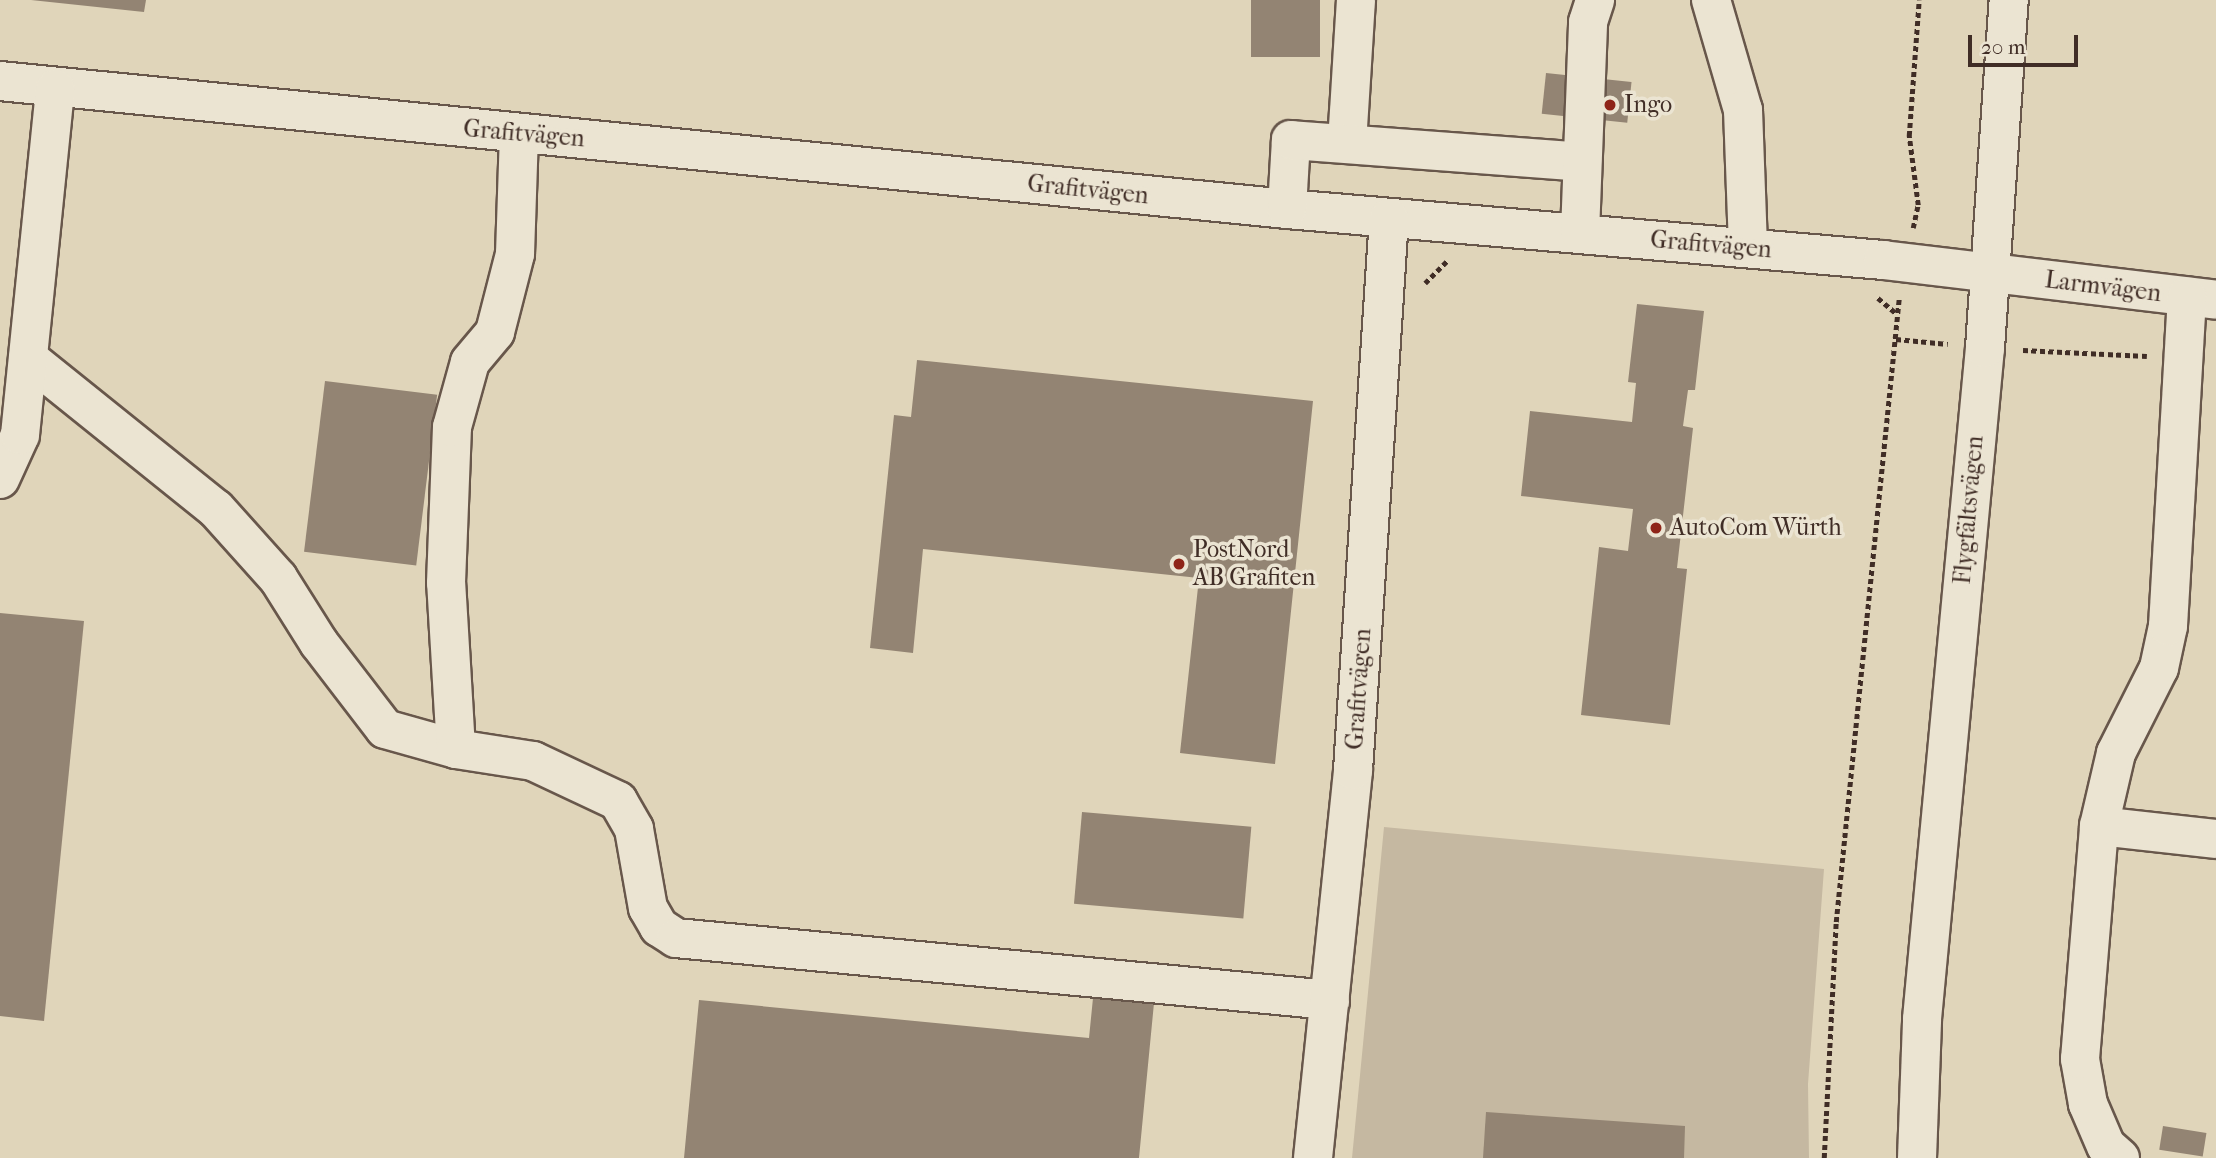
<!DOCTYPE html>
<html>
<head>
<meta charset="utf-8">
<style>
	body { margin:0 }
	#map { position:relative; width:2216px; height:1158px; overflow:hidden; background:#e0d5ba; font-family:"IM FELL French Canon",serif }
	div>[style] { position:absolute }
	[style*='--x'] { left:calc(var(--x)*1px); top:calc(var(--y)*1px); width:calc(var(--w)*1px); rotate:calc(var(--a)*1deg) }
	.green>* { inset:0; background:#c5b8a1 }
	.building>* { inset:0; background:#938473; transform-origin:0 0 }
	.path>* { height:4.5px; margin-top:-2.25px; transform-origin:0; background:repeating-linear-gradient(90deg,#402d26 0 5px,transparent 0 8.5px) }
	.roads { filter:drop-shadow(2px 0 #68574b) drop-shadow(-2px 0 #68574b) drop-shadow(0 2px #68574b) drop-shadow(0 -2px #68574b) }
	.minor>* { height:38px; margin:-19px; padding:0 19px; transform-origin:19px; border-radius:19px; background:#ebe4d2 }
	.dots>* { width:19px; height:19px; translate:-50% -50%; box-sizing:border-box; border:4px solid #ebe4d2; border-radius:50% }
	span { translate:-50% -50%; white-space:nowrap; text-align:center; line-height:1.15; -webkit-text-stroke:7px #ebe4d2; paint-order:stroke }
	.poi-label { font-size:24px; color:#402d26 }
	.left { translate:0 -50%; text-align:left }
	.street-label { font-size:24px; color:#402d26 }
	.scale { position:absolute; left:1968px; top:35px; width:110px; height:32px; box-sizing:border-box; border:4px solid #402d26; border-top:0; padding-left:9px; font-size:21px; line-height:24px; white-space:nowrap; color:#402d26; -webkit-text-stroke:5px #ebe4d2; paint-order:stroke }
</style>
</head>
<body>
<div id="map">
	<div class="green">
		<div style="clip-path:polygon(1384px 827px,1824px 869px,1808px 1084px,1809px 1158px,1352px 1158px)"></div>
	</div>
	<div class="building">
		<div style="clip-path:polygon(31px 0,146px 0,144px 12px)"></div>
		<div style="left:1251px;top:0;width:69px;height:57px"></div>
		<div style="left:1546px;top:73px;width:86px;height:41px;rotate:6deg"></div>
		<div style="clip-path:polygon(1637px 304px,1704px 311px,1695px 390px,1688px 390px,1683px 426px,1693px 428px,1677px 568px,1687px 569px,1670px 725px,1581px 715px,1599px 547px,1628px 551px,1633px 509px,1521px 496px,1530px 411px,1632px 422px,1636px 383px,1628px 382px)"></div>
		<div style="clip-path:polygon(917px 360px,1313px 401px,1275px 764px,1180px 753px,1199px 578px,923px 549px,913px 653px,870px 648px,894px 415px,911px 417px)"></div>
		<div style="left:325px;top:381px;width:113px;height:172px;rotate:7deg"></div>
		<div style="clip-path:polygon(0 613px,84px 621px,44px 1021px,0 1016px)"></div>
		<div style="left:1082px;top:812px;width:170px;height:92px;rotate:5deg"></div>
		<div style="clip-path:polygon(1093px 998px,1154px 1003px,1139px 1158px,684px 1158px,699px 1000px,1089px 1038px)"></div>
		<div style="clip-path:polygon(1486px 1112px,1685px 1126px,1684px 1158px,1483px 1158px)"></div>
		<div style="left:2163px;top:1126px;width:44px;height:24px;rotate:9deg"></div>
	</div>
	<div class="path">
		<div style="--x:1913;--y:228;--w:24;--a:-78"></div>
		<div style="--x:1918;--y:205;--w:70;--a:-97.4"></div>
		<div style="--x:1909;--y:136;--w:136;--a:-85.8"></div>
		<div style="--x:1425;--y:283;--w:33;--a:-45"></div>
		<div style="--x:1878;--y:298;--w:25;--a:40"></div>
		<div style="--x:1896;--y:339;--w:52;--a:5.5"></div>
		<div style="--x:2023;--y:350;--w:124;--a:2.8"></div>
		<div style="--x:1824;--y:1158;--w:236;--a:-87.1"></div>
		<div style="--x:1836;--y:922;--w:627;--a:-84.23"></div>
	</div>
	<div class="roads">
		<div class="minor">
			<div style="--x:1711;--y:0;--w:115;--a:73.8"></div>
			<div style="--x:1743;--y:110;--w:138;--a:87.9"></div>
			<div style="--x:0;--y:81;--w:1293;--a:5.68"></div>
			<div style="--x:1287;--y:209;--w:598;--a:4.89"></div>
			<div style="--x:1883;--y:260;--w:335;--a:6.8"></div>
			<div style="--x:1347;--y:143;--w:143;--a:-86.4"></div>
			<div style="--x:1287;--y:209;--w:69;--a:-86.7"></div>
			<div style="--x:1291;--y:140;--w:292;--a:4.3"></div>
			<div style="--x:1580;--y:233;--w:211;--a:-87.8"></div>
			<div style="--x:1588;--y:22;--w:23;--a:-72"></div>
			<div style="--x:28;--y:358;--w:241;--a:38.8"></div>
			<div style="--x:216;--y:509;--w:93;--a:48.1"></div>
			<div style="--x:278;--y:578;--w:77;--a:57.8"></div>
			<div style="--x:319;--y:643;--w:108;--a:52.5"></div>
			<div style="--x:385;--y:729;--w:74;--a:15.7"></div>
			<div style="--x:456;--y:749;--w:166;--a:-93.4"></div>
			<div style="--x:446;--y:583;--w:156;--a:-87.8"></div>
			<div style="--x:452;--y:427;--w:67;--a:-74.5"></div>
			<div style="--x:470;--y:362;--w:39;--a:-50"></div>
			<div style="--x:495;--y:332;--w:81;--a:-75.6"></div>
			<div style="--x:515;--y:254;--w:121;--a:-88.1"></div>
			<div style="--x:0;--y:479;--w:48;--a:-65.6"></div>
			<div style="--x:20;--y:435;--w:348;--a:-84.2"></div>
			<div style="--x:456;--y:749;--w:78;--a:8.9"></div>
			<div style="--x:533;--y:761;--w:94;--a:25.2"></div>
			<div style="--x:618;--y:801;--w:32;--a:60"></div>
			<div style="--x:634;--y:829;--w:80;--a:80"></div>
			<div style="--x:648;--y:908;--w:22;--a:60"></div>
			<div style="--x:659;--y:927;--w:20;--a:33"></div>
			<div style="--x:676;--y:938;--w:657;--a:5.42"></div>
			<div style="--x:2099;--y:826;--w:118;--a:6.3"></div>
			<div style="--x:1313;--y:1158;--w:390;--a:-84.1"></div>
			<div style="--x:1353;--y:770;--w:553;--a:-86.27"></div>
			<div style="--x:1917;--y:1158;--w:139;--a:-87.9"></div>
			<div style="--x:1922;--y:1019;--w:674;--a:-84.64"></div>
			<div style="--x:1985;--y:348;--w:349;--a:-86.1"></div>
			<div style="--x:2120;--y:1158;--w:18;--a:-139"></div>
			<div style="--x:2106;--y:1146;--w:46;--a:-113.2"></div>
			<div style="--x:2088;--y:1104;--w:46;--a:-100.1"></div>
			<div style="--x:2080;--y:1059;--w:234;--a:-85.3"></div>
			<div style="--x:2099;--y:826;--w:75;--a:-76.9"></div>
			<div style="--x:2116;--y:753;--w:95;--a:-63.2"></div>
			<div style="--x:2159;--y:668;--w:43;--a:-77.9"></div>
			<div style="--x:2168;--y:626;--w:330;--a:-86.7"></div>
		</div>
	</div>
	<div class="dots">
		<div style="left:1610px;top:105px;background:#8f2418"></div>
		<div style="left:1656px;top:528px;background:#8f2418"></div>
		<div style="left:1179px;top:564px;background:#8f2418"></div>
	</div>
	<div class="poi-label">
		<span class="left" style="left:1624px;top:105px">Ingo</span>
		<span class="left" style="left:1670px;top:528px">AutoCom Würth</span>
		<span class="left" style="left:1193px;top:564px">PostNord<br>AB Grafiten</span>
	</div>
	<div class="street-label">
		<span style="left:524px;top:134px;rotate:5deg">Grafitvägen</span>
		<span style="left:1088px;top:190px;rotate:6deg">Grafitvägen</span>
		<span style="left:1711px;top:245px;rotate:5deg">Grafitvägen</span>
		<span style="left:2103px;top:287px;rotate:7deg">Larmvägen</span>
		<span style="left:1969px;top:510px;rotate:-85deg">Flygfältsvägen</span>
		<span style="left:1359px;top:689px;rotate:-86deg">Grafitvägen</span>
	</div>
	<div class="scale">20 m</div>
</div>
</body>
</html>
